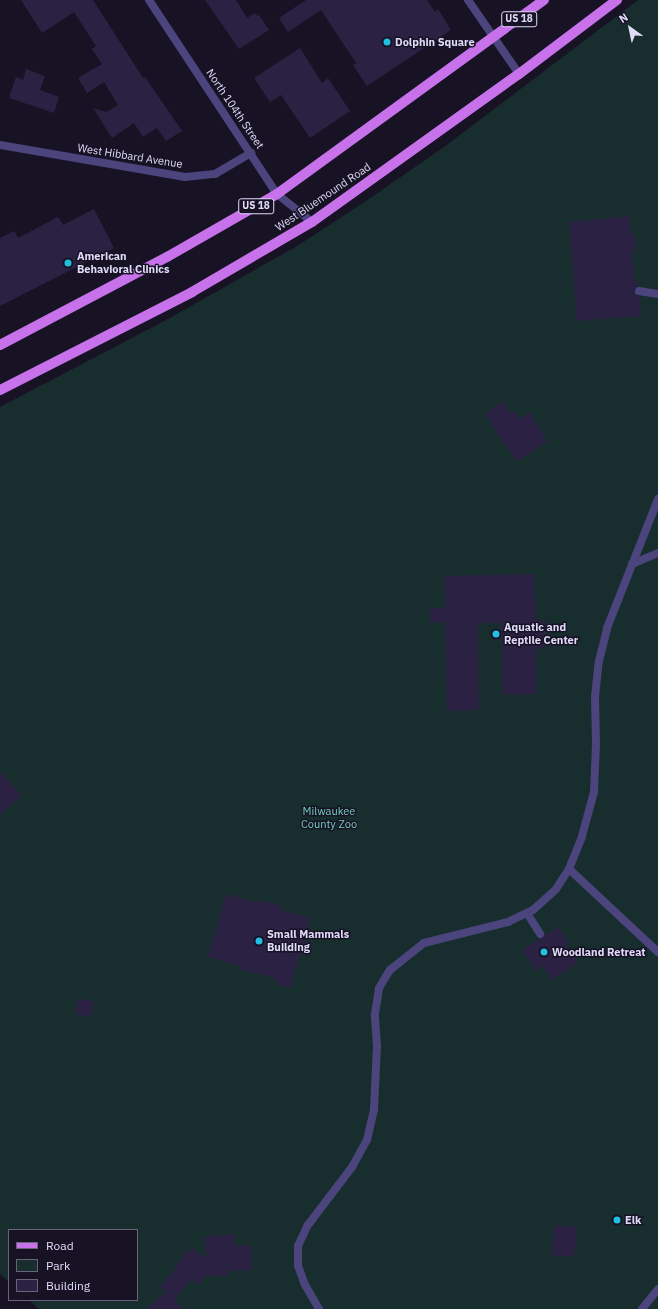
<!DOCTYPE html>
<html>
<head>
<meta charset="utf-8">
<style>
	body { margin:0 }
	#map { position:relative; width:658px; height:1309px; overflow:hidden; background:#171325; font-family:"IBM Plex Sans",sans-serif }
	div>[style] { position:absolute }
	[style*='--x'] { left:calc(var(--x)*1px); top:calc(var(--y)*1px); width:calc(var(--w)*1px); rotate:calc(var(--a)*1deg) }
	.green>* { inset:0; background:#172d2e }
	.building>* { inset:0; background:#2b2143; transform-origin:0 0 }
	.street>* { height:8px; margin:-4px; padding:0 4px; transform-origin:4px; border-radius:4px; background:#4b447d }
	.primary>* { height:10px; margin:-5px; padding:0 5px; transform-origin:5px; border-radius:5px; background:#c771eb }
	.dots>* { width:11px; height:11px; translate:-50% -50%; box-sizing:border-box; border:2px solid #171325; border-radius:50% }
	span { translate:-50% -50%; white-space:nowrap; text-align:center; line-height:1.15; -webkit-text-stroke:3px #171325; paint-order:stroke }
	.shield-label span { padding:1px 3px; background:#171325; border:1px solid; border-radius:3px; -webkit-text-stroke-width:0 }
	.shield-label { font-size:10px; color:#e1dbfa; font-weight:700 }
	.poi-label { font-size:11px; color:#e1dbfa; font-weight:700 }
	.left { translate:0 -50%; text-align:left }
	.street-label { font-size:11px; color:#e1dbfa }
	.park-label { font-size:11px; color:#71d1c0 }
	.legend { position:absolute; left:8px; top:1229px; width:130px; height:72px; box-sizing:border-box; background:#171325; border:1px solid #68637a; margin:0; padding:5px 7px; list-style:none; font-size:12px; color:#e1dbfa }
	.legend li { display:flex; align-items:center; gap:8px; height:20px }
	.legend b { width:20px; border:1px solid #68637a }
	.north { position:absolute; left:610px; top:8px; width:40px; height:40px; -webkit-text-stroke:3px #171325; paint-order:stroke; rotate:327deg; font-size:11px; font-weight:700; line-height:16px; text-align:center; color:#e1dbfa }
	.north::after { content:''; display:block; margin:auto; width:14px; height:18px; background:#e1dbfa; clip-path:polygon(50% 0,100% 100%,50% 72%,0 100%) }
</style>
</head>
<body>
<div id="map">
	<div class="green">
		<div style="clip-path:polygon(638px 0,658px 0,658px 1309px,39px 1309px,29px 1300px,137px 1300px,137px 1230px,9px 1230px,9px 1282px,0 1274px,0 407px,168px 319px,297px 246px,363px 203px,444px 147px)"></div>
	</div>
	<div class="building">
		<div style="clip-path:polygon(21px 0,93px 0,143px 78px,145px 77px,182px 131px,166px 141px,157px 128px,143px 137px,134px 123px,112px 138px,93px 108px,106px 112px,118px 105px,104px 82px,87px 93px,78px 78px,102px 64px,92px 49px,96px 46px,74px 12px,42px 33px)"></div>
		<div style="clip-path:polygon(205px 0,236px 0,247px 18px,255px 13px,257px 16px,259px 15px,269px 30px,239px 49px)"></div>
		<div style="clip-path:polygon(306px 0,427px 0,435px 12px,438px 9px,451px 30px,367px 86px,353px 65px,356px 63px,321px 10px,288px 32px,279px 18px)"></div>
		<div style="clip-path:polygon(300px 48px,322px 83px,328px 78px,350px 111px,310px 138px,281px 95px,270px 102px,254px 78px)"></div>
		<div style="clip-path:polygon(26px 69px,45px 76px,40px 90px,59px 97px,54px 113px,9px 98px,16px 77px,23px 80px)"></div>
		<div style="clip-path:polygon(94px 209px,114px 248px,0 306px,0 238px,14px 231px,18px 238px,58px 217px,63px 225px)"></div>
		<div style="clip-path:polygon(630px 216px,631px 234px,634px 234px,636px 250px,632px 250px,635px 282px,638px 282px,638px 286px,635px 288px,634px 293px,639px 297px,641px 316px,577px 321px,569px 222px)"></div>
		<div style="clip-path:polygon(503px 401px,511px 414px,515px 411px,520px 419px,530px 412px,547px 442px,517px 461px,508px 448px,507px 449px,485px 413px)"></div>
		<div style="clip-path:polygon(534px 574px,536px 621px,546px 620px,546px 648px,536px 649px,537px 694px,503px 695px,501px 623px,478px 623px,479px 710px,447px 711px,445px 622px,430px 622px,430px 608px,445px 608px,444px 576px)"></div>
		<div style="clip-path:polygon(0 772px,22px 795px,0 815px)"></div>
		<div style="clip-path:polygon(226px 894px,258px 903px,259px 900px,282px 906px,281px 910px,310px 918px,304px 941px,309px 942px,305px 955px,300px 954px,290px 988px,276px 984px,277px 979px,240px 969px,241px 966px,208px 957px)"></div>
		<div style="clip-path:polygon(558px 927px,569px 943px,566px 944px,578px 963px,552px 980px,543px 966px,536px 971px,522px 950px,539px 939px,543px 938px,545px 935px)"></div>
		<div style="left:79px;top:998px;width:16px;height:16px;rotate:15deg"></div>
		<div style="left:554px;top:1225px;width:23px;height:30px;rotate:5deg"></div>
		<div style="clip-path:polygon(234px 1234px,235px 1246px,251px 1245px,252px 1270px,228px 1271px,229px 1276px,204px 1276px,200px 1285px,191px 1279px,174px 1300px,182px 1309px,146px 1309px,166px 1292px,160px 1287px,176px 1268px,186px 1250px,189px 1252px,192px 1248px,206px 1258px,204px 1238px,209px 1237px,209px 1236px)"></div>
	</div>
	<div class="street">
		<div style="--x:149;--y:0;--w:232;--a:56.6"></div>
		<div style="--x:277;--y:194;--w:45;--a:38.7"></div>
		<div style="--x:468;--y:0;--w:90;--a:55.4"></div>
		<div style="--x:0;--y:145;--w:188;--a:9.8"></div>
		<div style="--x:185;--y:177;--w:30;--a:-6"></div>
		<div style="--x:215;--y:174;--w:42;--a:-30.3"></div>
		<div style="--x:639;--y:291;--w:19;--a:9"></div>
		<div style="--x:632;--y:564;--w:28;--a:-23"></div>
		<div style="--x:569;--y:869;--w:122;--a:43"></div>
		<div style="--x:527;--y:913;--w:25;--a:58"></div>
		<div style="--x:319;--y:1309;--w:28;--a:-120"></div>
		<div style="--x:305;--y:1285;--w:20;--a:-110"></div>
		<div style="--x:298;--y:1266;--w:20;--a:-90"></div>
		<div style="--x:298;--y:1246;--w:23;--a:-65"></div>
		<div style="--x:308;--y:1225;--w:73;--a:-52.8"></div>
		<div style="--x:352;--y:1167;--w:31;--a:-61"></div>
		<div style="--x:367;--y:1140;--w:32;--a:-77"></div>
		<div style="--x:374;--y:1109;--w:63;--a:-87.3"></div>
		<div style="--x:377;--y:1046;--w:32;--a:-94"></div>
		<div style="--x:375;--y:1014;--w:26;--a:-81"></div>
		<div style="--x:379;--y:988;--w:21;--a:-59"></div>
		<div style="--x:390;--y:970;--w:43;--a:-38.5"></div>
		<div style="--x:424;--y:943;--w:87;--a:-14"></div>
		<div style="--x:508;--y:922;--w:28;--a:-26"></div>
		<div style="--x:533;--y:910;--w:31;--a:-42"></div>
		<div style="--x:556;--y:889;--w:24;--a:-57"></div>
		<div style="--x:569;--y:869;--w:35;--a:-68"></div>
		<div style="--x:582;--y:836;--w:46;--a:-74.7"></div>
		<div style="--x:594;--y:792;--w:48;--a:-87.6"></div>
		<div style="--x:596;--y:744;--w:47;--a:-91.2"></div>
		<div style="--x:595;--y:697;--w:36;--a:-84"></div>
		<div style="--x:599;--y:661;--w:34;--a:-76"></div>
		<div style="--x:607;--y:628;--w:139;--a:-68.4"></div>
		<div style="--x:642;--y:1309;--w:26;--a:-51"></div>
	</div>
	<div class="primary">
		<div style="--x:0;--y:345;--w:189;--a:-27.8"></div>
		<div style="--x:167;--y:257;--w:127;--a:-29.8"></div>
		<div style="--x:277;--y:194;--w:330;--a:-36"></div>
		<div style="--x:0;--y:390;--w:216;--a:-27"></div>
		<div style="--x:192;--y:292;--w:139;--a:-30.3"></div>
		<div style="--x:312;--y:222;--w:254;--a:-35.6"></div>
		<div style="--x:519;--y:74;--w:123;--a:-37.1"></div>
	</div>
	<div class="dots">
		<div style="left:387px;top:42px;background:#21bfe0"></div>
		<div style="left:68px;top:263px;background:#21bfe0"></div>
		<div style="left:496px;top:634px;background:#21bfe0"></div>
		<div style="left:259px;top:941px;background:#21bfe0"></div>
		<div style="left:544px;top:952px;background:#21bfe0"></div>
		<div style="left:617px;top:1220px;background:#21bfe0"></div>
	</div>
	<div class="shield-label">
		<span style="left:519px;top:19px">US 18</span>
		<span style="left:256px;top:206px">US 18</span>
	</div>
	<div class="poi-label">
		<span class="left" style="left:395px;top:42px">Dolphin Square</span>
		<span class="left" style="left:77px;top:263px">American<br>Behavioral Clinics</span>
		<span class="left" style="left:504px;top:634px">Aquatic and<br>Reptile Center</span>
		<span class="left" style="left:267px;top:941px">Small Mammals<br>Building</span>
		<span class="left" style="left:552px;top:952px">Woodland Retreat</span>
		<span class="left" style="left:625px;top:1220px">Elk</span>
	</div>
	<div class="street-label">
		<span style="left:235px;top:109px;rotate:56deg">North 104th Street</span>
		<span style="left:130px;top:156px;rotate:9deg">West Hibbard Avenue</span>
		<span style="left:323px;top:197px;rotate:-34deg">West Bluemound Road</span>
	</div>
	<div class="park-label">
		<span style="left:329px;top:818px">Milwaukee<br>County Zoo</span>
	</div>
	<ul class="legend">
	<li><b style="height:5px;background:#c771eb"></b>Road</li>
	<li><b style="height:11px;background:#172d2e"></b>Park</li>
	<li><b style="height:11px;background:#2b2143"></b>Building</li>
	</ul>
	<div class="north">N</div>
</div>
</body>
</html>
